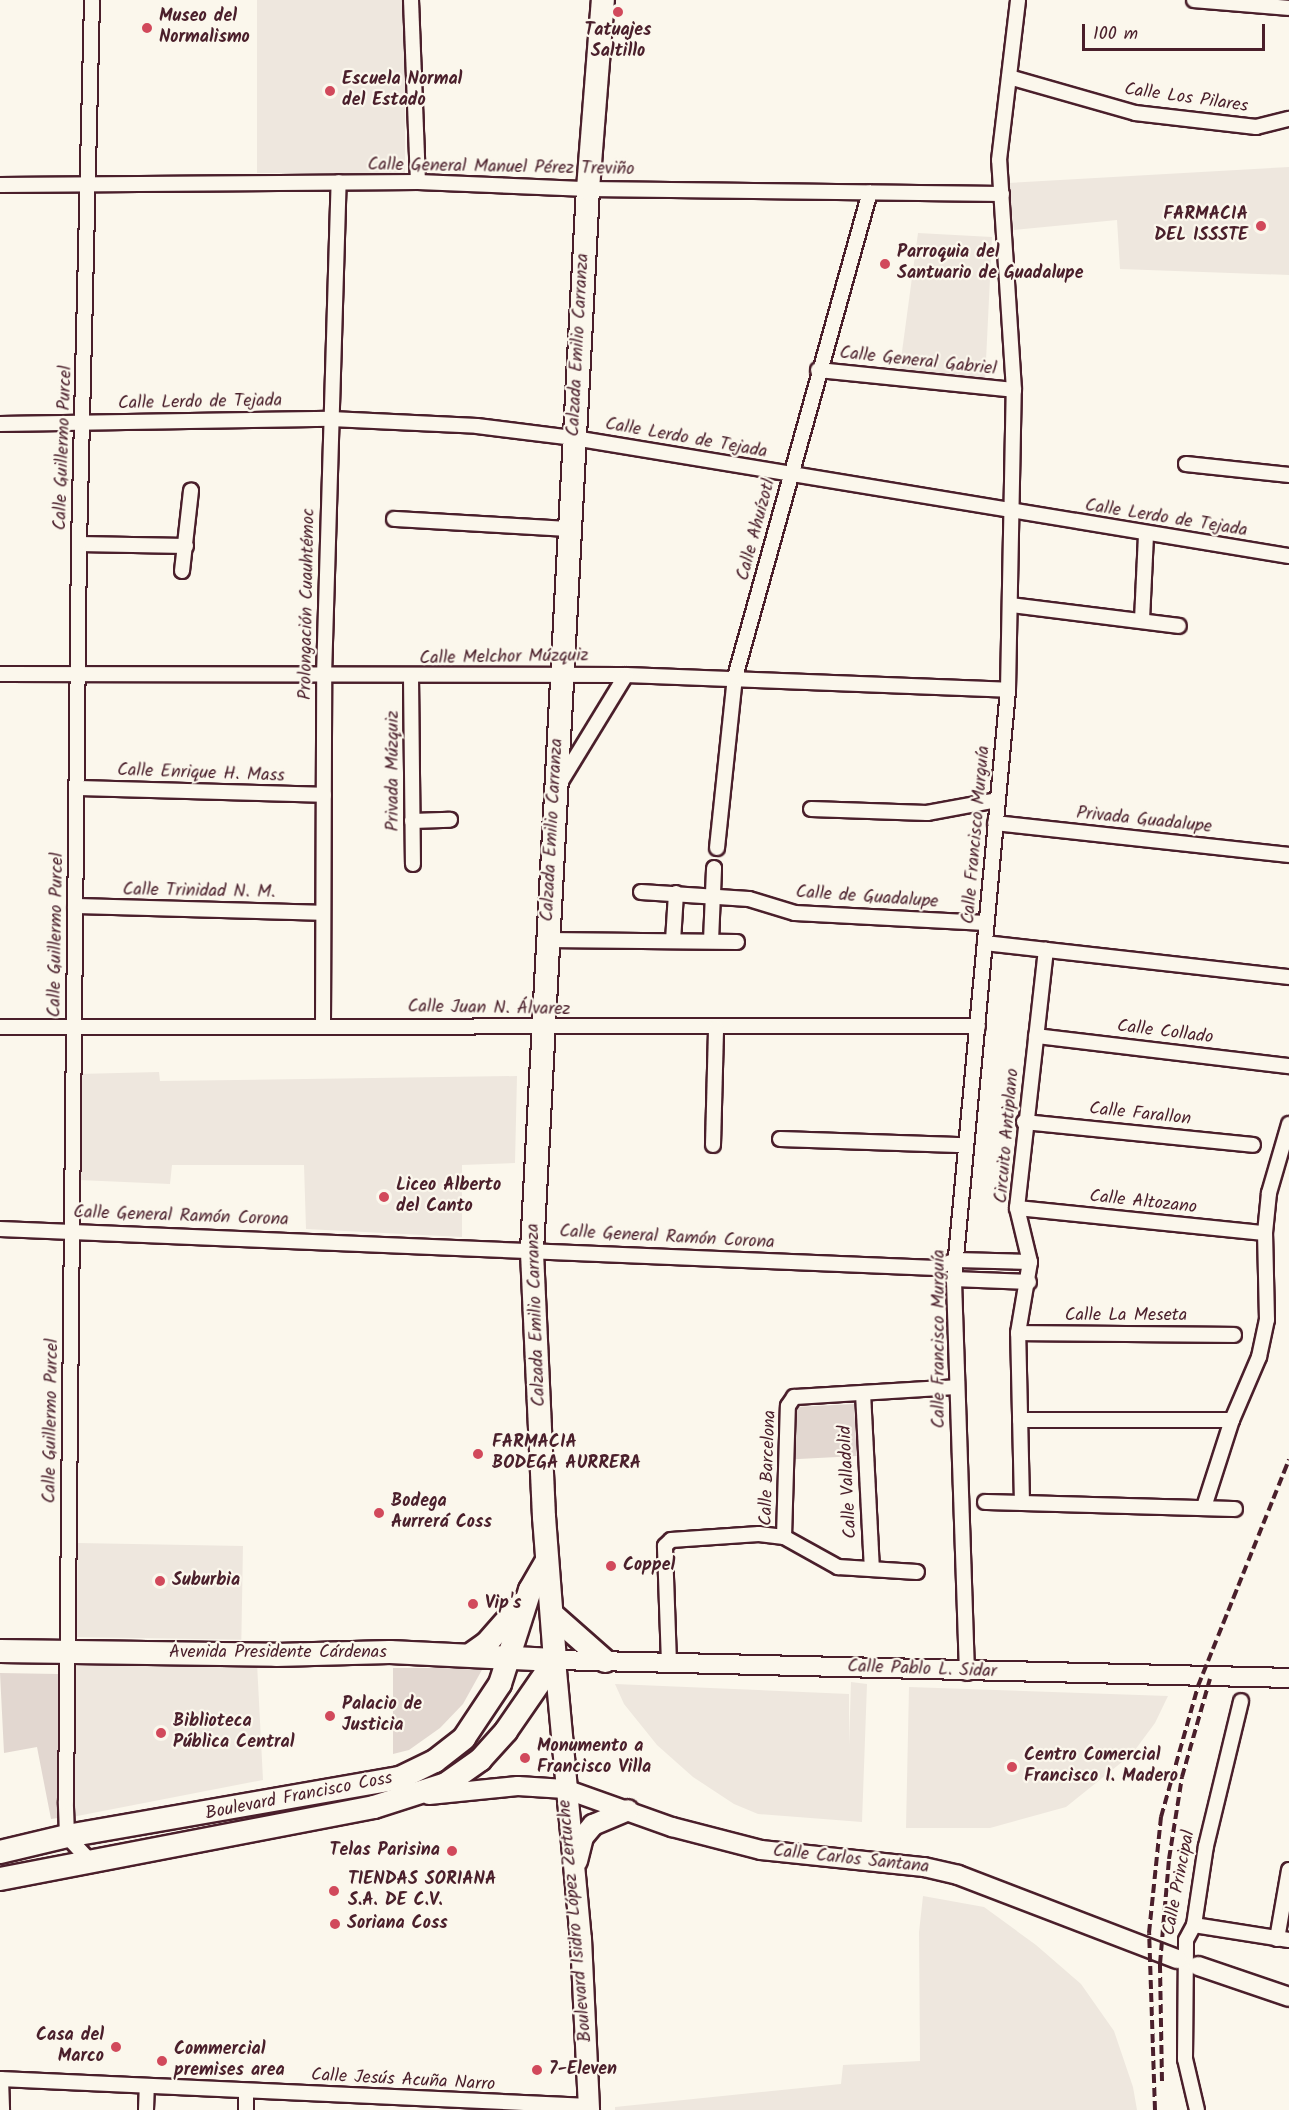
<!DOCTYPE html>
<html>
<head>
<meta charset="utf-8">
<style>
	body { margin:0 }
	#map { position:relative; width:1289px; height:2110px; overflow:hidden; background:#fbf7ec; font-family:Kalam,sans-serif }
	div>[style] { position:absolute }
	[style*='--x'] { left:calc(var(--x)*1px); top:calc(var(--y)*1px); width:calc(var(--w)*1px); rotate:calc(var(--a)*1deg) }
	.built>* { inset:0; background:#eee7de; transform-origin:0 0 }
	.green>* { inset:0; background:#e2d7d0; transform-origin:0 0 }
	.roads { filter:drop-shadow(2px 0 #4a1f2b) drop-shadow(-2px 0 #4a1f2b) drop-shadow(0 2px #4a1f2b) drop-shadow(0 -2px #4a1f2b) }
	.minor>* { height:14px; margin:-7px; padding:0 7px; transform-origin:7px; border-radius:7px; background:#fbf7ec }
	.tertiary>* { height:18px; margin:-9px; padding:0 9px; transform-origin:9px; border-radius:9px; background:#fbf7ec }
	.secondary>* { height:20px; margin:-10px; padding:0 10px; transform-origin:10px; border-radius:10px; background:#fbf7ec }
	.primary>* { height:22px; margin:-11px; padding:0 11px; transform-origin:11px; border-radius:11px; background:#fbf7ec }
	.rail>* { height:4px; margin-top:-2px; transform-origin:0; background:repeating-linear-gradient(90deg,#4a1f2b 0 9px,transparent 0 13.5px) }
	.dots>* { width:16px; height:16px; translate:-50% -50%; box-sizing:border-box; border:3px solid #fbf7ec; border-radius:50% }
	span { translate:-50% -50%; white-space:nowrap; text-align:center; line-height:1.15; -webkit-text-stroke:4.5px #fbf7ec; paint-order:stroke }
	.poi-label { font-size:18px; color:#4a1f2b; font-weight:700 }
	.left { translate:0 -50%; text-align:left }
	.right { translate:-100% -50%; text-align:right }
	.street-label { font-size:18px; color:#4a1f2b }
	.scale { position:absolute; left:1082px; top:24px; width:183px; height:27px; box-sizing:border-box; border:3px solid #4a1f2b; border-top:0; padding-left:8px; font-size:18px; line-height:21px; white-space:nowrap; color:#4a1f2b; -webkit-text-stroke:4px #fbf7ec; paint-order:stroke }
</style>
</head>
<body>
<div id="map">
	<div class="built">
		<div style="left:257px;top:0;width:148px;height:173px"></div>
		<div style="clip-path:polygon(1289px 167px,1289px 275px,1120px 269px,1117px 220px,1014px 230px,1008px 183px)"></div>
		<div style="clip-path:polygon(918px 233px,992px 237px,985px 381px,899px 374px)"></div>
		<div style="clip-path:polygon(159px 1072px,160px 1081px,517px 1076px,515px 1163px,462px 1165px,462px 1237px,306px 1229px,304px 1165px,172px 1165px,170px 1184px,79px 1180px,78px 1074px)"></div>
		<div style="left:78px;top:1543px;width:165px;height:94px;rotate:1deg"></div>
		<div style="clip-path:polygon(75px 1662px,257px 1663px,263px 1780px,72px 1817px)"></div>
		<div style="clip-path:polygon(851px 1682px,867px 1684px,862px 1822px,758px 1814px,734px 1804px,693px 1777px,657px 1745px,624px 1704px,615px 1684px,849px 1694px,849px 1745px)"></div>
		<div style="clip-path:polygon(909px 1687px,1168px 1696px,1155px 1723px,1132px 1754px,1066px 1807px,990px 1828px,906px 1828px)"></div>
		<div style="clip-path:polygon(923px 1896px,984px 1907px,1036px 1945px,1081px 1984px,1114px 2031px,1133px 2087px,1137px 2110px,615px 2110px,615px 2107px,841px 2084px,843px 2065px,920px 2061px,919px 1932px)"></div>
	</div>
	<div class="green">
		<div style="left:854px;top:1404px;width:52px;height:63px;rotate:87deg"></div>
		<div style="clip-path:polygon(393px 1668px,483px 1668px,463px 1704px,440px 1728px,409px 1750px,393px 1754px)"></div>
		<div style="clip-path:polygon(0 1673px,58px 1674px,58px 1818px,51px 1819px,37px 1747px,4px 1753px)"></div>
	</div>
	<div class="roads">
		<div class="minor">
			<div style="--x:411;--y:0;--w:182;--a:87.8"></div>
			<div style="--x:1194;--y:0;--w:95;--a:4.8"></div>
			<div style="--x:1009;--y:77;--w:131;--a:15.9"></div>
			<div style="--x:1135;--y:113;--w:122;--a:6.6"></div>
			<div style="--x:1256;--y:127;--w:34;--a:-14"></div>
			<div style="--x:0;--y:185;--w:418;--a:-0.4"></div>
			<div style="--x:418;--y:182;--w:170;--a:2.4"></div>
			<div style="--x:588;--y:189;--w:414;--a:0.7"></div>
			<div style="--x:818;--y:370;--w:197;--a:5.8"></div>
			<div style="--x:0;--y:424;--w:331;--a:-0.9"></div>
			<div style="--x:331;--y:419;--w:146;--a:2.7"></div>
			<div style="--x:477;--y:426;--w:98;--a:7.1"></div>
			<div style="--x:574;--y:438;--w:725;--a:9.37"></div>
			<div style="--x:1186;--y:464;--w:104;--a:6.1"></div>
			<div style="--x:394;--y:519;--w:176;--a:3.3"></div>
			<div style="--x:79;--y:544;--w:107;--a:1.1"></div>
			<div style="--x:182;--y:571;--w:81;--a:-83.6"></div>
			<div style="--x:1011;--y:605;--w:169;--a:7.1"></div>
			<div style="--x:1142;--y:620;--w:86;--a:-87.3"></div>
			<div style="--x:0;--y:674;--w:626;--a:0.09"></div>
			<div style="--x:626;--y:675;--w:382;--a:2.2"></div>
			<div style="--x:411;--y:677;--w:187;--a:89.4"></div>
			<div style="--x:77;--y:788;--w:247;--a:1.6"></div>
			<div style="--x:557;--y:788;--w:132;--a:-58.6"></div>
			<div style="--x:811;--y:809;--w:116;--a:2"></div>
			<div style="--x:927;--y:813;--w:71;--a:-10.5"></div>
			<div style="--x:412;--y:821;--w:38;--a:-2"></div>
			<div style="--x:995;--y:823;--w:296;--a:6.2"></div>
			<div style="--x:717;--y:848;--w:172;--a:-84"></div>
			<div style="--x:735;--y:677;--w:503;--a:-74.45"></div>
			<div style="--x:641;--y:892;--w:108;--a:3.7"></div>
			<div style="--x:749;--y:899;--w:48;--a:16.9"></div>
			<div style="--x:795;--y:913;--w:191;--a:3"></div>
			<div style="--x:75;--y:906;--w:247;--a:1.6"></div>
			<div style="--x:547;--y:940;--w:190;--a:0.6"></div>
			<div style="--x:673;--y:941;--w:48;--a:-86.4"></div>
			<div style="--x:711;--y:941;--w:73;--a:-87.6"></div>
			<div style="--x:985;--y:943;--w:306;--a:6.4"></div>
			<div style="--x:323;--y:1026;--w:350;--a:-89.8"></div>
			<div style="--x:324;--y:676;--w:494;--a:-88.3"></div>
			<div style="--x:0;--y:1027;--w:978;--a:-0.06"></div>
			<div style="--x:1036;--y:1036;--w:255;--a:6.8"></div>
			<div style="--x:1024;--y:1122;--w:230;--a:5.7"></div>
			<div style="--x:780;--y:1139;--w:185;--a:1.9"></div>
			<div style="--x:713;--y:1145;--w:117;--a:-88.5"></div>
			<div style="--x:1017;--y:1208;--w:249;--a:5.8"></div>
			<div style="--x:0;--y:1229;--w:937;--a:2.39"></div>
			<div style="--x:936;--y:1268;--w:22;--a:-22"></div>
			<div style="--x:956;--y:1260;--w:74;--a:1.5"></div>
			<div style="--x:954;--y:1279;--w:75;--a:2.3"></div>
			<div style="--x:1018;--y:1333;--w:216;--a:0.5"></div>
			<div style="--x:863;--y:1393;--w:176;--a:87.1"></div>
			<div style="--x:1020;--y:1420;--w:212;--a:0"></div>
			<div style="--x:985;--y:1502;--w:250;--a:1.6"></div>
			<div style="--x:1022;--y:1503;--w:170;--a:-91.3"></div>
			<div style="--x:1018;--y:1333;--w:72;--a:-80.4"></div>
			<div style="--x:1030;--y:1262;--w:56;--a:-103.5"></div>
			<div style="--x:1017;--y:1208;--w:260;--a:-83.6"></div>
			<div style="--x:1204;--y:1507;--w:91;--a:-72.2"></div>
			<div style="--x:1232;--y:1420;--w:69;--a:-66.8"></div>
			<div style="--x:1259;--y:1357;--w:38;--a:-78"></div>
			<div style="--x:1267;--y:1320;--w:87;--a:-91.3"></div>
			<div style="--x:1265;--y:1233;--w:40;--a:-84.3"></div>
			<div style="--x:1269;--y:1193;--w:72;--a:-73.8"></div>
			<div style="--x:784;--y:1537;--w:131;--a:-88.3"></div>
			<div style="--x:788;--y:1406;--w:11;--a:-56"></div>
			<div style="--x:794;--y:1397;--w:163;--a:-3.5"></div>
			<div style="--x:669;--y:1663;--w:117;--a:-92"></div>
			<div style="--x:665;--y:1546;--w:8;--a:-45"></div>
			<div style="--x:671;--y:1540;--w:88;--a:-3.9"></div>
			<div style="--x:759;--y:1534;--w:25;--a:7"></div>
			<div style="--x:784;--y:1537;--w:62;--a:29.1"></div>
			<div style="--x:838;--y:1567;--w:79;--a:3.6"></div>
			<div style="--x:967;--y:1673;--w:394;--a:-91.9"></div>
			<div style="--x:954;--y:1279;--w:591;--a:-84.76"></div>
			<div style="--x:1008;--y:690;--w:300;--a:-88.9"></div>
			<div style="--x:1014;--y:390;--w:230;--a:-93.7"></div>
			<div style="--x:999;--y:160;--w:161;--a:-83.2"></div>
			<div style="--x:90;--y:1861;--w:34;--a:-133"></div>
			<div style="--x:67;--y:1836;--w:34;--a:-92"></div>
			<div style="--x:66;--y:1802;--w:1258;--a:-89.41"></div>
			<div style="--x:79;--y:544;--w:544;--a:-88.63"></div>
			<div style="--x:1194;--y:1925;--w:96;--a:9"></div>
			<div style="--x:1277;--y:1939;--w:70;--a:-80.1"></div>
			<div style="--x:0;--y:2079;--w:590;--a:2.62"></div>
			<div style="--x:1;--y:2079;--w:31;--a:88"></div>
			<div style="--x:146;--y:2110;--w:24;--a:-88"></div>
			<div style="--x:246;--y:2110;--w:17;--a:-90"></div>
			<div style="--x:1197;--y:2110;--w:52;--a:-103.2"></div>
			<div style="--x:1185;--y:2059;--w:119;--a:-89.5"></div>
			<div style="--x:1186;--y:1940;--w:17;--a:-62"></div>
			<div style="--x:1194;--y:1925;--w:80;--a:-81.4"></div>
			<div style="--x:1206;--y:1846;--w:149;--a:-76.4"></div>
		</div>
		<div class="tertiary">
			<div style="--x:555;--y:1660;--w:734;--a:1.4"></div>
			<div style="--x:429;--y:1795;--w:89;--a:-5.8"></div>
			<div style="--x:518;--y:1786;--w:47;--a:3.7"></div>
			<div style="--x:565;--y:1789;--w:114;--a:19.6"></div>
			<div style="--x:672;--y:1827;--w:92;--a:14.5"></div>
			<div style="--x:761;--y:1850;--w:164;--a:6"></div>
			<div style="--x:924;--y:1867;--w:35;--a:13"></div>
			<div style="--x:958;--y:1875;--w:235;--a:21"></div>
			<div style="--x:1198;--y:1966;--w:96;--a:18.8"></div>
		</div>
		<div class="secondary">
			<div style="--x:555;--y:1660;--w:280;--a:84.7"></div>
			<div style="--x:581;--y:1939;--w:171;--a:87.3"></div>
			<div style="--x:577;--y:1861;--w:25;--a:-76"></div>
			<div style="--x:583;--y:1837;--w:16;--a:-50"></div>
			<div style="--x:593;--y:1825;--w:38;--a:-23"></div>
		</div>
		<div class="primary">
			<div style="--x:554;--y:1616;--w:68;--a:41.4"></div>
			<div style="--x:0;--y:1651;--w:276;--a:0.8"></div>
			<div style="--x:276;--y:1655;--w:114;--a:-1.5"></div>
			<div style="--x:390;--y:1652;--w:165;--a:2.8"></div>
			<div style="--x:470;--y:1655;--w:19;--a:-35"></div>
			<div style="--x:486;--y:1644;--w:53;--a:-48.8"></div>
			<div style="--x:555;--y:1660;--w:143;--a:-94.4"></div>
			<div style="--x:544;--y:1517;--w:267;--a:-92.6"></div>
			<div style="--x:532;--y:1250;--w:1062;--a:-86.98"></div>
			<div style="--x:588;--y:189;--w:190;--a:-85.5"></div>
			<div style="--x:0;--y:1852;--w:69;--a:-13.4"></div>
			<div style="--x:67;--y:1836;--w:338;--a:-9.9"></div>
			<div style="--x:400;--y:1778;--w:39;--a:-26"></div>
			<div style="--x:435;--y:1761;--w:37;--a:-38"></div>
			<div style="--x:464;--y:1738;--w:65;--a:-56.3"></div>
			<div style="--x:500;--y:1684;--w:99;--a:-72.3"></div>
			<div style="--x:530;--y:1590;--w:34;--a:-60"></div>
			<div style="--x:0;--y:1879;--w:381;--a:-10.9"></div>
			<div style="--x:374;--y:1807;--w:76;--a:-17.7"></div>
			<div style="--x:446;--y:1784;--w:42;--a:-35.2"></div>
			<div style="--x:480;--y:1760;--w:39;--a:-48"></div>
			<div style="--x:506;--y:1731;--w:86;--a:-55.4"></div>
		</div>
	</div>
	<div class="rail">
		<div style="--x:1162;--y:2081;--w:117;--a:-91"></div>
		<div style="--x:1160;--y:1964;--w:105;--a:-85.1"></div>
		<div style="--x:1169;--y:1859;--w:83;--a:-81"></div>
		<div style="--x:1182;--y:1777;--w:102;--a:-74.1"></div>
		<div style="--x:1155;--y:2110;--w:177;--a:-91.9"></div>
		<div style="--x:1149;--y:1933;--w:117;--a:-84.1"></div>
		<div style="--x:1161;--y:1817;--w:136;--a:-74.2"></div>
		<div style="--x:1198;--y:1686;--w:244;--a:-68.1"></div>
	</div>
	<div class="dots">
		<div style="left:618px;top:12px;background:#d1495b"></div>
		<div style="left:147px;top:28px;background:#d1495b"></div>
		<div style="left:330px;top:91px;background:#d1495b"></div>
		<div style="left:1261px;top:226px;background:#d1495b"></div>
		<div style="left:885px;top:264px;background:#d1495b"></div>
		<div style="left:384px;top:1197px;background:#d1495b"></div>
		<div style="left:478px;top:1454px;background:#d1495b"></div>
		<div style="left:379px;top:1513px;background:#d1495b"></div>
		<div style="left:611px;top:1566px;background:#d1495b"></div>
		<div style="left:160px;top:1581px;background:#d1495b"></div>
		<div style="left:473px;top:1604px;background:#d1495b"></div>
		<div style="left:330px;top:1716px;background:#d1495b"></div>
		<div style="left:161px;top:1733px;background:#d1495b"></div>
		<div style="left:525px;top:1758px;background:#d1495b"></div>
		<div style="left:1012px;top:1767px;background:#d1495b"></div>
		<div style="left:452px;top:1851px;background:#d1495b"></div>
		<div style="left:334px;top:1891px;background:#d1495b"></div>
		<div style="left:335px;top:1924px;background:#d1495b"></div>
		<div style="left:116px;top:2047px;background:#d1495b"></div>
		<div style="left:162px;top:2061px;background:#d1495b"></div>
		<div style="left:537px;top:2070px;background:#d1495b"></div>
	</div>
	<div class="poi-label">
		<span class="left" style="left:159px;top:28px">Museo del<br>Normalismo</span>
		<span style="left:618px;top:42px">Tatuajes<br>Saltillo</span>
		<span class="left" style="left:342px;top:91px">Escuela Normal<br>del Estado</span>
		<span class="right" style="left:1248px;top:226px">FARMACIA<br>DEL ISSSTE</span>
		<span class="left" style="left:897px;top:264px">Parroquia del<br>Santuario de Guadalupe</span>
		<span class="left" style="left:396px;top:1197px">Liceo Alberto<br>del Canto</span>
		<span class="left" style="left:492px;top:1454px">FARMACIA<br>BODEGA AURRERA</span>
		<span class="left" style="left:391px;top:1513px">Bodega<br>Aurrerá Coss</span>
		<span class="left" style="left:623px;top:1566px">Coppel</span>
		<span class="left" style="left:172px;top:1581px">Suburbia</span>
		<span class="left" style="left:485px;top:1604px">Vip's</span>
		<span class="left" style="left:342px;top:1716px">Palacio de<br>Justicia</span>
		<span class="left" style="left:173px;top:1733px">Biblioteca<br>Pública Central</span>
		<span class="left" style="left:537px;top:1758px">Monumento a<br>Francisco Villa</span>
		<span class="left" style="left:1024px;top:1767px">Centro Comercial<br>Francisco I. Madero</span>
		<span class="right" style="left:440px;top:1851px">Telas Parisina</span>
		<span class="left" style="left:348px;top:1891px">TIENDAS SORIANA<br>S.A. DE C.V.</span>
		<span class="left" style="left:347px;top:1924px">Soriana Coss</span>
		<span class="right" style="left:104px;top:2047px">Casa del<br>Marco</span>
		<span class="left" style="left:174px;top:2061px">Commercial<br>premises area</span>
		<span class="left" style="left:549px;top:2070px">7-Eleven</span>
	</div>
	<div class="street-label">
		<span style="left:1186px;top:99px;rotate:8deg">Calle Los Pilares</span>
		<span style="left:501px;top:168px;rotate:1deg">Calle General Manuel Pérez Treviño</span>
		<span style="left:579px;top:345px;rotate:-87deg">Calzada Emilio Carranza</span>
		<span style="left:918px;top:362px;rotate:6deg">Calle General Gabriel</span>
		<span style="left:200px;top:403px;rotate:-1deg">Calle Lerdo de Tejada</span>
		<span style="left:686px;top:439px;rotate:10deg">Calle Lerdo de Tejada</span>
		<span style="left:64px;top:448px;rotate:-88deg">Calle Guillermo Purcel</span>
		<span style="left:1166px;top:519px;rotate:9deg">Calle Lerdo de Tejada</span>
		<span style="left:757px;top:530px;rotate:-75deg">Calle Ahuízotl</span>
		<span style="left:308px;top:604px;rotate:-89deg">Prolongación Cuauhtémoc</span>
		<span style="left:504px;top:658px;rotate:-1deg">Calle Melchor Múzquiz</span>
		<span style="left:394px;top:771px;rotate:-90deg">Privada Múzquiz</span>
		<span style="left:201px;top:774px;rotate:2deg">Calle Enrique H. Mass</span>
		<span style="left:1144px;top:821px;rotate:6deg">Privada Guadalupe</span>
		<span style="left:553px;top:830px;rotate:-87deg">Calzada Emilio Carranza</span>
		<span style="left:977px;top:835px;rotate:-85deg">Calle Francisco Murguía</span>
		<span style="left:199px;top:892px;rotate:1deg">Calle Trinidad N. M.</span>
		<span style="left:867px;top:898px;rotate:4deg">Calle de Guadalupe</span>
		<span style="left:57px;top:935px;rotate:-89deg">Calle Guillermo Purcel</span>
		<span style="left:489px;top:1009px;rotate:1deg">Calle Juan N. Álvarez</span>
		<span style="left:1165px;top:1033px;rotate:7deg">Calle Collado</span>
		<span style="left:1140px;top:1115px;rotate:6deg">Calle Farallon</span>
		<span style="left:1008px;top:1136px;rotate:-85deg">Circuito Antiplano</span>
		<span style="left:1143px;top:1203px;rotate:6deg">Calle Altozano</span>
		<span style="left:181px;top:1217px;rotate:2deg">Calle General Ramón Corona</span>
		<span style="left:667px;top:1238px;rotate:3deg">Calle General Ramón Corona</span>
		<span style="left:537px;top:1315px;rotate:-92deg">Calzada Emilio Carranza</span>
		<span style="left:1126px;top:1316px">Calle La Meseta</span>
		<span style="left:940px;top:1339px;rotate:-90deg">Calle Francisco Murguía</span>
		<span style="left:52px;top:1421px;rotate:-89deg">Calle Guillermo Purcel</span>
		<span style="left:769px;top:1468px;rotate:-88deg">Calle Barcelona</span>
		<span style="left:849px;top:1482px;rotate:-93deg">Calle Valladolid</span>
		<span style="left:278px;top:1653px">Avenida Presidente Cárdenas</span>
		<span style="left:922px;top:1670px;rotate:2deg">Calle Pablo L. Sidar</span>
		<span style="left:299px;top:1797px;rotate:-11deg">Boulevard Francisco Coss</span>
		<span style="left:851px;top:1860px;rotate:6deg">Calle Carlos Santana</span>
		<span style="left:1180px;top:1883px;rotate:-79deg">Calle Principal</span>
		<span style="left:576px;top:1921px;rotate:-95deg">Boulevard Isidro López Zertuche</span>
		<span style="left:403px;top:2081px;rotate:3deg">Calle Jesús Acuña Narro</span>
	</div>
	<div class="scale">100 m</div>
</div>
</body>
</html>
